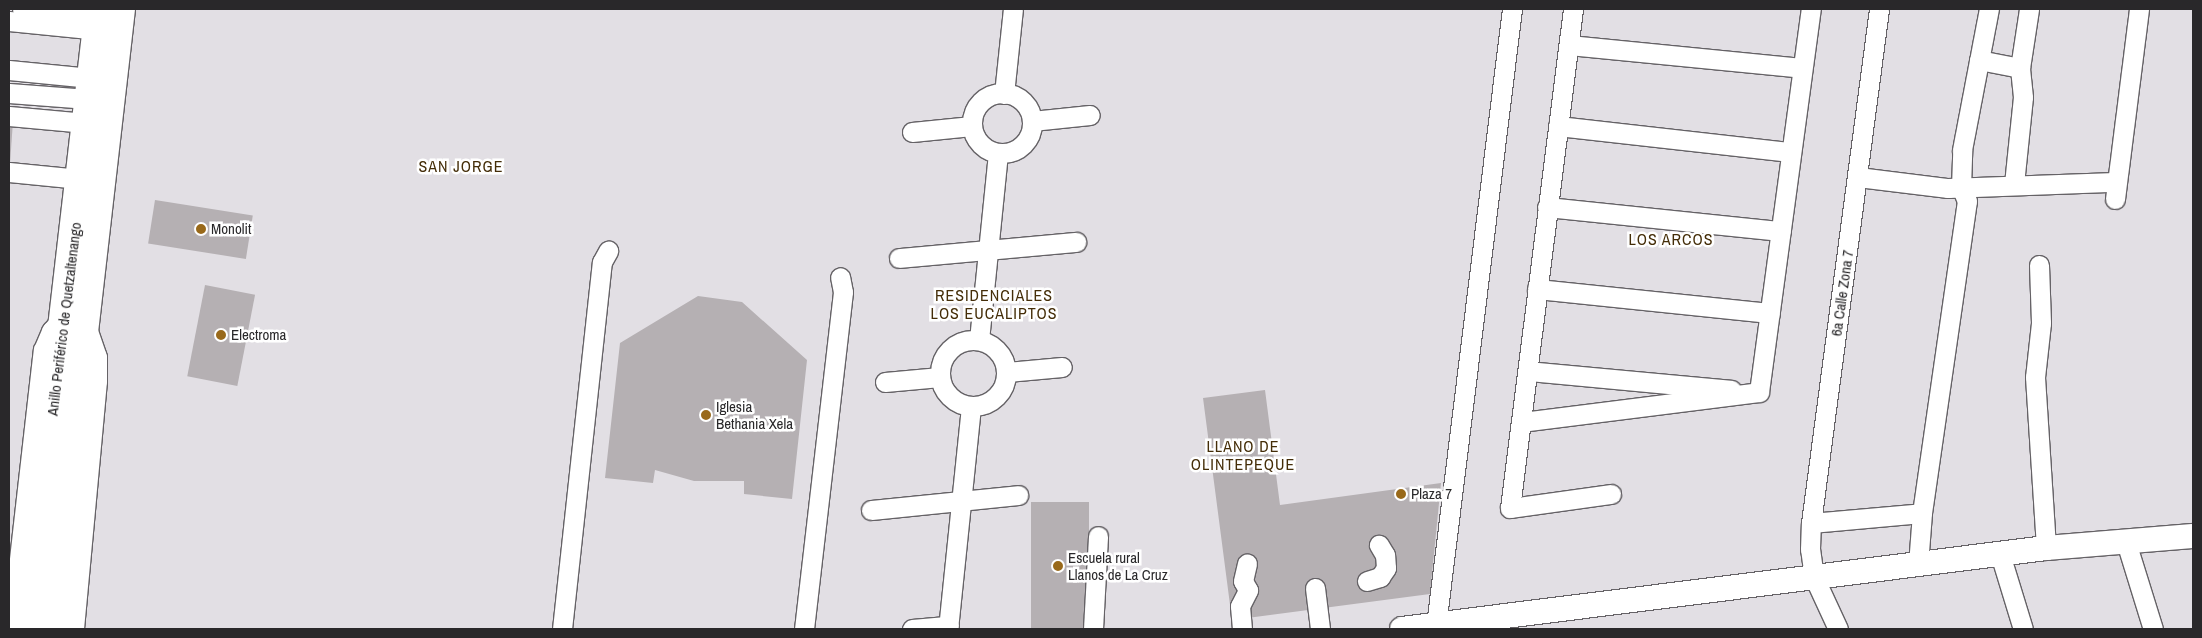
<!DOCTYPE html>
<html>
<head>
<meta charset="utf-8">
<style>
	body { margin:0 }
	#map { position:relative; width:2202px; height:638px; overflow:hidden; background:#e2dfe4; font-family:"Archivo Narrow",sans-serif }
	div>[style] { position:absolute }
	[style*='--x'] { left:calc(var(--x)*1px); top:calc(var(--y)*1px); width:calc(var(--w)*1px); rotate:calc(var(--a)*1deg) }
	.building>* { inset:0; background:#b5b0b3; transform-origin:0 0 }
	.roads { filter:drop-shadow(1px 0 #656266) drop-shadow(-1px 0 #656266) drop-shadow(0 1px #656266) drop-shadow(0 -1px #656266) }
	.minor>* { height:19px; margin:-9.5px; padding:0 9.5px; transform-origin:9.5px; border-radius:9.5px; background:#fff }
	.minor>.ring { margin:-9.5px; padding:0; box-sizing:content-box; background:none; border:19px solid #fff; border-radius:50% }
	.major>* { height:24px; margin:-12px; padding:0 12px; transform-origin:12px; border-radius:12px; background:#fff }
	.highway>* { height:28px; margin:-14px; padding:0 14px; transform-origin:14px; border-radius:14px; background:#fff }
	.dots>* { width:14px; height:14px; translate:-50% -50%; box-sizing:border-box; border:2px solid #fff; border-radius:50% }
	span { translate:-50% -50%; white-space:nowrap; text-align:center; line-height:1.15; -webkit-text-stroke:5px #fff; paint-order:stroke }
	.poi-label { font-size:15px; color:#29282a }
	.left { translate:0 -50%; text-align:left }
	.street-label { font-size:15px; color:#29282a }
	.neighbourhood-label { font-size:16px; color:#442d08; letter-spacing:1px }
	.frame { position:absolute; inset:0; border:10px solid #29282a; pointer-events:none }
</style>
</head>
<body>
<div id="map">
	<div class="building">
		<div style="clip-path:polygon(9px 121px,13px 121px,10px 164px,9px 164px)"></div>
		<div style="left:155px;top:200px;width:99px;height:44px;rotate:9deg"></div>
		<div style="left:205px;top:285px;width:51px;height:93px;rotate:11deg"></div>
		<div style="clip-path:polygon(698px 296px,742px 302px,807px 360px,792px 499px,744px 494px,744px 481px,694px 481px,655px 470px,653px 483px,605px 478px,620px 343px)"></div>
		<div style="clip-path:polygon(1265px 390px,1280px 505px,1441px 483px,1430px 594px,1232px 620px,1203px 398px)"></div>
		<div style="left:1089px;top:502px;width:127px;height:58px;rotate:90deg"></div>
	</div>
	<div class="roads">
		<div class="minor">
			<div style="--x:22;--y:9;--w:76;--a:5.3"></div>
			<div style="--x:1573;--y:9;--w:503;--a:97.2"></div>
			<div style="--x:1510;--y:508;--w:102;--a:-7.9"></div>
			<div style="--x:9;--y:21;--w:88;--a:5.8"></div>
			<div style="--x:1569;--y:45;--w:234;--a:5.6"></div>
			<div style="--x:1979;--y:60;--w:42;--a:11"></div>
			<div style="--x:9;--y:70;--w:82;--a:5.6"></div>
			<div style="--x:9;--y:93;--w:79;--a:4.3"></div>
			<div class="ring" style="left:972px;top:93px;width:41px;height:41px"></div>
			<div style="--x:1004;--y:94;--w:85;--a:-84"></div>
			<div style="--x:9;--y:116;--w:77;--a:5.2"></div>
			<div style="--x:1032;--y:121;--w:58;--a:-5.9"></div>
			<div style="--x:1558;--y:126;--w:234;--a:6.4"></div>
			<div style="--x:912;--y:132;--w:60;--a:-5.7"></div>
			<div style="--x:9;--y:172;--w:71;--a:5.6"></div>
			<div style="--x:1858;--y:177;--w:91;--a:7"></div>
			<div style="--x:1948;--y:188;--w:167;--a:-2.1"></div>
			<div style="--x:2014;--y:184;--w:87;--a:-84.1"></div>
			<div style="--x:2023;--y:97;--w:29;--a:-96"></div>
			<div style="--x:2020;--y:68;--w:60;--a:-81.3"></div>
			<div style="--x:2115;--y:199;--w:192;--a:-82.8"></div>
			<div style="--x:1547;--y:207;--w:235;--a:5.9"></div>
			<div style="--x:899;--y:258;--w:178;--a:-5.2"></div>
			<div style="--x:2039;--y:265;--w:58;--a:88"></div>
			<div style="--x:2041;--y:323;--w:54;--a:96.3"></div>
			<div style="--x:2035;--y:377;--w:171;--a:86.3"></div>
			<div style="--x:1537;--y:289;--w:234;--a:5.9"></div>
			<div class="ring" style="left:940px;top:340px;width:47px;height:47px"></div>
			<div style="--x:979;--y:340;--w:188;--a:-84.2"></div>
			<div style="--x:1528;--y:371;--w:204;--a:5.3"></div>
			<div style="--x:1007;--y:372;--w:55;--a:-5.2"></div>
			<div style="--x:885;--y:382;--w:55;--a:-5.2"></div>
			<div style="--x:1759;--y:392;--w:387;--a:-82.3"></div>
			<div style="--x:1522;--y:422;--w:239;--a:-7.2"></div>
			<div style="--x:871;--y:510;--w:148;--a:-5.8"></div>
			<div style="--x:1922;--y:513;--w:315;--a:-81.8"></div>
			<div style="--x:1967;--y:201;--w:15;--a:-113"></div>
			<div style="--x:1961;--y:187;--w:37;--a:-88"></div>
			<div style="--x:1962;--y:150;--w:144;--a:-79.2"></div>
			<div style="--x:1811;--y:523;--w:111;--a:-5.1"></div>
			<div style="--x:1922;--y:513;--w:52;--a:94.4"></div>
			<div style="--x:2126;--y:542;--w:91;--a:72.8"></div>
			<div style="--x:2000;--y:554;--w:78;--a:73"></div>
			<div style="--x:1367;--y:581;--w:14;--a:-17"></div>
			<div style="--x:1380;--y:577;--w:11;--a:-56"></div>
			<div style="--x:1386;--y:568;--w:13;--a:-94"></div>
			<div style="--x:1385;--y:555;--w:12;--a:-121"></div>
			<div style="--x:1315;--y:588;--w:41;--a:83"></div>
			<div style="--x:1436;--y:625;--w:621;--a:-82.97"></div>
			<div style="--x:11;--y:629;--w:281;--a:-83.5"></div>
			<div style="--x:43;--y:350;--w:21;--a:-67"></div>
			<div style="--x:51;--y:331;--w:15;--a:-48"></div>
			<div style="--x:562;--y:629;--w:369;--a:-83.8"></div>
			<div style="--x:602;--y:262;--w:13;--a:-61"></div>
			<div style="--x:804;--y:629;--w:339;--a:-83.4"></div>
			<div style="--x:843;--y:292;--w:15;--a:-101"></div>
			<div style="--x:912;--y:629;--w:37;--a:-5"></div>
			<div style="--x:948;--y:629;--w:223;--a:-84.1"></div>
			<div style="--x:1093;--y:629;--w:93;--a:-86.9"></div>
			<div style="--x:1242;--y:629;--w:23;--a:-95"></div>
			<div style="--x:1240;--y:606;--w:18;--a:-63"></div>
			<div style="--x:1248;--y:590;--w:10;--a:-119"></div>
			<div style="--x:1243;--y:581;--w:18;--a:-77"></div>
			<div style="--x:1838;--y:629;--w:57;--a:-114.8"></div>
			<div style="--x:1814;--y:577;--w:28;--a:-98"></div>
			<div style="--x:1810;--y:549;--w:26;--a:-88"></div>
			<div style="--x:1811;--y:523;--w:518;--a:-82.46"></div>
		</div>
		<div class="major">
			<div style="--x:72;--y:629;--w:249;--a:-84.7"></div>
			<div style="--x:95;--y:381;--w:23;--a:-90"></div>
			<div style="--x:95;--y:358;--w:31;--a:-109"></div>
			<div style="--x:1402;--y:629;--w:649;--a:-7.17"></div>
			<div style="--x:2046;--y:548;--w:147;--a:-4.7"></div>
		</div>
		<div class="highway">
			<div style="--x:27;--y:629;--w:624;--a:-83.38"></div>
			<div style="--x:50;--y:629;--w:624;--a:-83.47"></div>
		</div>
	</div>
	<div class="dots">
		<div style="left:201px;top:229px;background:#99691a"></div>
		<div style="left:221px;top:335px;background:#99691a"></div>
		<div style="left:706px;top:415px;background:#99691a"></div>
		<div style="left:1401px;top:494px;background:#99691a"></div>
		<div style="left:1058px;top:566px;background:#99691a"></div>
	</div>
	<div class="poi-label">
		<span class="left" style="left:211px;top:229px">Monolit</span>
		<span class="left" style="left:231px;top:335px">Electroma</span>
		<span class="left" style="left:716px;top:415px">Iglesia<br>Bethania Xela</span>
		<span class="left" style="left:1411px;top:494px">Plaza 7</span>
		<span class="left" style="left:1068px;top:566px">Escuela rural<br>Llanos de La Cruz</span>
	</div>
	<div class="street-label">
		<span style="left:1842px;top:293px;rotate:-82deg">6a Calle Zona 7</span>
		<span style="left:64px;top:319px;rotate:-83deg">Anillo Periférico de Quetzaltenango</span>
	</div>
	<div class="neighbourhood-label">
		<span style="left:461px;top:166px">SAN JORGE</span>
		<span style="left:1671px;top:239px">LOS ARCOS</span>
		<span style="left:994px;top:304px">RESIDENCIALES<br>LOS EUCALIPTOS</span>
		<span style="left:1243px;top:455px">LLANO DE<br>OLINTEPEQUE</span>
	</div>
	<div class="frame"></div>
</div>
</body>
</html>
